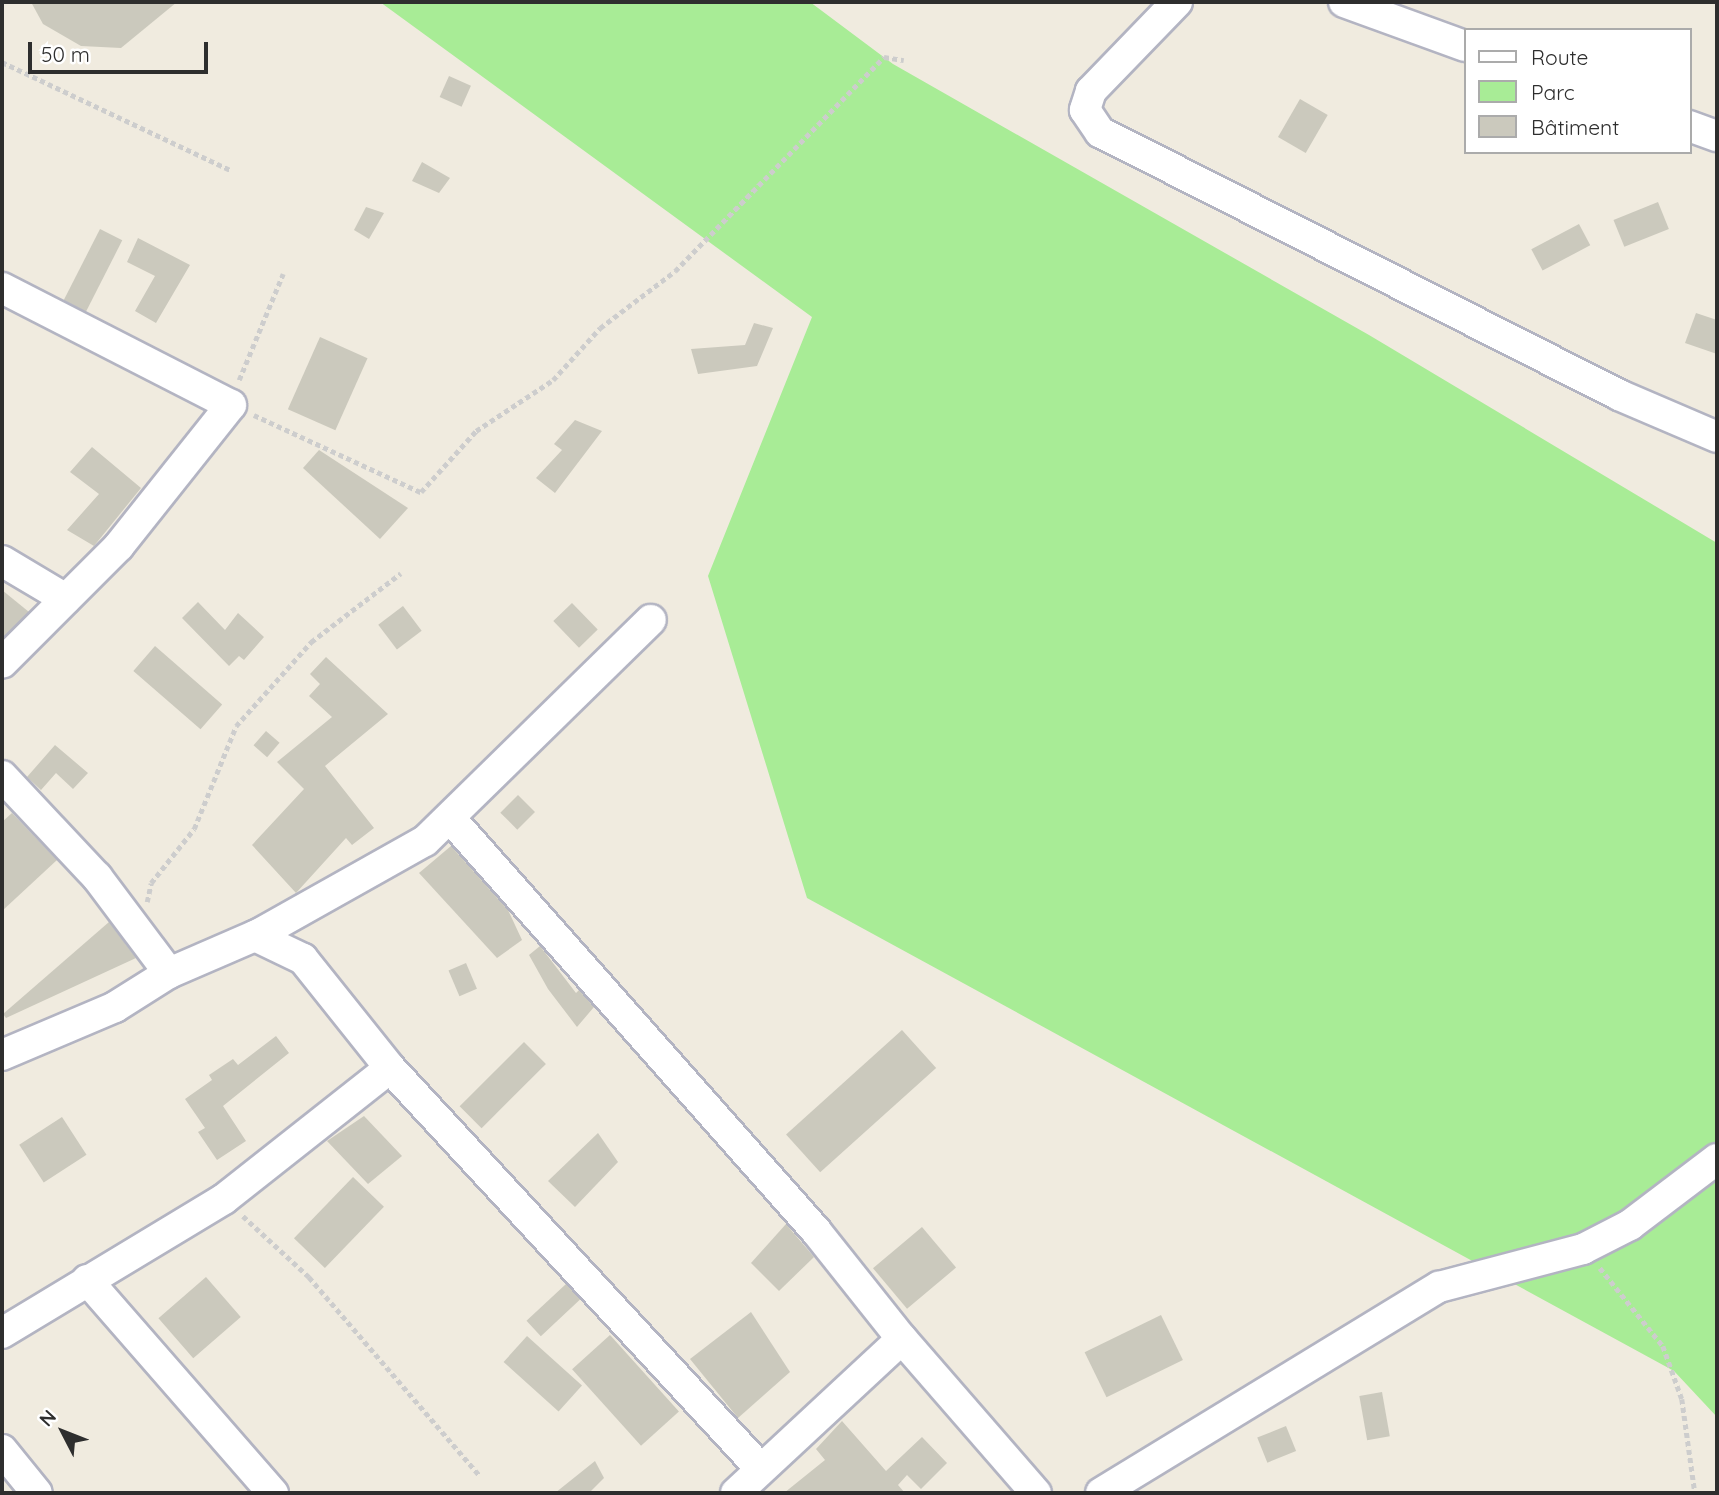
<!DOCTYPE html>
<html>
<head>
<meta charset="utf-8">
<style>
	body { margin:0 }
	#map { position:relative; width:1719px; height:1495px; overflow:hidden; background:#f0ebdf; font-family:Quicksand,sans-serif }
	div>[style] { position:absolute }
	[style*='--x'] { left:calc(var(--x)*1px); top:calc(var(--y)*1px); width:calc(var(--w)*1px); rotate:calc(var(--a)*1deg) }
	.green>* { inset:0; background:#a8ec96 }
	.building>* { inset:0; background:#cbc9bd; transform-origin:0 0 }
	.path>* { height:4.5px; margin-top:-2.25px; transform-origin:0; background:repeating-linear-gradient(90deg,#cdcdcd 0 5px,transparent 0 8.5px) }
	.roads { filter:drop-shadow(2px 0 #b3b4c2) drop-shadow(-2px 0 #b3b4c2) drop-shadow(0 2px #b3b4c2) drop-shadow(0 -2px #b3b4c2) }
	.minor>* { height:30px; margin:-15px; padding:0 15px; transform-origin:15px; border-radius:15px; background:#fff }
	span { translate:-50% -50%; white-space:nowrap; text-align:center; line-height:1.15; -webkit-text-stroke:5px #fff; paint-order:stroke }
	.frame { position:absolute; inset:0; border:4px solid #2e2e2e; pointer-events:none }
	.legend { position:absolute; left:1464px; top:28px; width:228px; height:126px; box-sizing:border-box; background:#fff; border:2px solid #ababab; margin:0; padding:9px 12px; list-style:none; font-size:21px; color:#2e2e2e }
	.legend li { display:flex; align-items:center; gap:14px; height:35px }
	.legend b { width:35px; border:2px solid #ababab }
	.north { position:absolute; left:28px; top:1397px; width:70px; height:70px; -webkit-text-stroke:5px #fff; paint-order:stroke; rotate:312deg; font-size:19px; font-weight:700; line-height:28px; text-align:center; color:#2e2e2e }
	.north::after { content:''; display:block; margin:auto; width:24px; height:32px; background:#2e2e2e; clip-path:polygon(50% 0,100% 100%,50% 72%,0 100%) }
	.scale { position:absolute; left:28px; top:42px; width:180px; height:32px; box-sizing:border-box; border:4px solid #2e2e2e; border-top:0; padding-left:9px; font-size:21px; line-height:24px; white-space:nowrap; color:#2e2e2e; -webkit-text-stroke:5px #fff; paint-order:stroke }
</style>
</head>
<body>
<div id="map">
	<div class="green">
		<div style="clip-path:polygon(380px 2px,810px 2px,893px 64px,1369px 335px,1717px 543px,1717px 1417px,1674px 1371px,807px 898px,708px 576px,812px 317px)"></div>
	</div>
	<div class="building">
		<div style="clip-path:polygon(31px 2px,177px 2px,121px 48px,81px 46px,43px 24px)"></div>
		<div style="left:449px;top:76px;width:24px;height:23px;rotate:24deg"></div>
		<div style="left:1300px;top:99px;width:32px;height:44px;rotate:30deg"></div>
		<div style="clip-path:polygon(422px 162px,450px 178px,439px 193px,412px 181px)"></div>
		<div style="left:1658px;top:202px;width:29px;height:48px;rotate:68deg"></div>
		<div style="clip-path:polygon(366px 207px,384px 213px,369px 239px,354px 230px)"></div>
		<div style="left:1579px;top:224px;width:24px;height:54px;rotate:62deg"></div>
		<div style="left:100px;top:229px;width:25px;height:80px;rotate:27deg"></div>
		<div style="clip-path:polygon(138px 238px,190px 265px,156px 323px,135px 311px,155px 276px,127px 262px)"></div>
		<div style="clip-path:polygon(1696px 313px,1717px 320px,1717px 354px,1685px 343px)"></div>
		<div style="clip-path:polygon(754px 323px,773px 328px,757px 366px,698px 374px,691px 349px,745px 345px)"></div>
		<div style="left:320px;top:337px;width:52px;height:79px;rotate:24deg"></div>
		<div style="clip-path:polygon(575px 420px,602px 431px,555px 493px,536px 478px,562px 450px,554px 444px)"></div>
		<div style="clip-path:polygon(92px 447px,141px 488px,94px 546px,67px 530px,99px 494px,70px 472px)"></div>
		<div style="clip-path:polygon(319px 450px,408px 508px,380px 539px,303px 468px)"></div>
		<div style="clip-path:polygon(2px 590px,29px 612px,2px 639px)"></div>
		<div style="clip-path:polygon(198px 602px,225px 630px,238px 613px,264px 637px,244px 660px,239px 656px,229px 666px,182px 618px)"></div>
		<div style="left:572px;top:603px;width:37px;height:26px;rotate:46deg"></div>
		<div style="left:403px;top:606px;width:31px;height:31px;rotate:53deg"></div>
		<div style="left:155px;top:646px;width:89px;height:33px;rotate:41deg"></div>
		<div style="clip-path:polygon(326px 657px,388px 714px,325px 766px,374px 828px,352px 845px,346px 838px,296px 893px,252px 845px,304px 789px,277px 762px,332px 717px,309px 696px,320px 684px,310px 674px)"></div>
		<div style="left:266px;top:731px;width:18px;height:19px;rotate:41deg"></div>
		<div style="clip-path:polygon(55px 745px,88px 773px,73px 789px,56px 773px,41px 790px,27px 777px)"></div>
		<div style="left:518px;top:795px;width:24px;height:25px;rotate:45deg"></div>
		<div style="clip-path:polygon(12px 813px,57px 860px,2px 911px,2px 822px)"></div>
		<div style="clip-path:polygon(451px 846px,508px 910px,522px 940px,497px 958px,419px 873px)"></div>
		<div style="clip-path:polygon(109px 922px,136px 958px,6px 1018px,3px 1014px)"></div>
		<div style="clip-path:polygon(540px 946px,576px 993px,579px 990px,594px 1007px,577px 1027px,548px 989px,529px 955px)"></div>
		<div style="left:466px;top:963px;width:28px;height:19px;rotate:67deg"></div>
		<div style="left:902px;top:1030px;width:51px;height:156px;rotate:48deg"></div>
		<div style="clip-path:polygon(276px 1036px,289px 1053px,223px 1106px,246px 1141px,217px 1160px,198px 1132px,205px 1128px,185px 1099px,212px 1080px,209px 1075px,233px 1059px,238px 1065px)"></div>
		<div style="left:524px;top:1042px;width:31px;height:91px;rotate:45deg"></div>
		<div style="clip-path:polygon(364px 1116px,402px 1156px,368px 1184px,327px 1141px)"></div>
		<div style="left:62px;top:1117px;width:45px;height:51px;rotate:57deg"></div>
		<div style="clip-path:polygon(598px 1133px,618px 1162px,575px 1207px,548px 1181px)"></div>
		<div style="left:353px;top:1177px;width:43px;height:85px;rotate:44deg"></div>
		<div style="clip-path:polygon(786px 1224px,814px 1257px,779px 1291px,751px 1263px)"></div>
		<div style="left:922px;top:1227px;width:53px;height:64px;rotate:50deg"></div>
		<div style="left:206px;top:1277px;width:53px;height:63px;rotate:49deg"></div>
		<div style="left:566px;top:1284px;width:21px;height:54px;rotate:47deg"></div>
		<div style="clip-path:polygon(751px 1312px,790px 1372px,738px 1418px,690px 1359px)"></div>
		<div style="left:1161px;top:1315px;width:50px;height:85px;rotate:64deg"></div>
		<div style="left:610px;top:1335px;width:103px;height:51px;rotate:48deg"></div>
		<div style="left:527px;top:1336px;width:74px;height:35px;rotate:42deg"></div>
		<div style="left:1382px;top:1392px;width:45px;height:23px;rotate:80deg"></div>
		<div style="clip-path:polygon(842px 1421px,886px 1471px,922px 1437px,947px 1463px,921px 1489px,907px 1475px,898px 1485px,905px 1493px,784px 1493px,825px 1460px,816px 1449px)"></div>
		<div style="left:1286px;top:1426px;width:27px;height:31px;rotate:68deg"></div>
		<div style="clip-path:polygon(595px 1461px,604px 1478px,589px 1493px,555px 1493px)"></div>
	</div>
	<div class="path">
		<div style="--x:2;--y:62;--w:252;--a:25.3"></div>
		<div style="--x:239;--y:380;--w:115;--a:-67.5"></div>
		<div style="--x:254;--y:415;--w:184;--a:24.8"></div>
		<div style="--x:421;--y:492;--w:82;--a:-48"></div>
		<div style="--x:476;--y:431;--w:92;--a:-33.5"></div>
		<div style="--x:553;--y:380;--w:70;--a:-47.9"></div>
		<div style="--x:600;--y:328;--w:94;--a:-37.2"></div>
		<div style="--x:675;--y:271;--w:299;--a:-45.7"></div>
		<div style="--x:884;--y:57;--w:20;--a:9"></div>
		<div style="--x:147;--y:902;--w:19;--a:-78"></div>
		<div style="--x:151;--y:883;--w:69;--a:-51.5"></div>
		<div style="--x:194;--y:829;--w:111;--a:-67.8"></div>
		<div style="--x:236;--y:726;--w:113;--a:-48.2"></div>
		<div style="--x:311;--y:642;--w:113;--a:-37.5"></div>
		<div style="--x:243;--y:1216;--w:90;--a:42.7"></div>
		<div style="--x:309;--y:1277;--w:262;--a:49.3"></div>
		<div style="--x:1600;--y:1268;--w:100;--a:51.1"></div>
		<div style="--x:1663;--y:1346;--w:56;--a:70.3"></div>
		<div style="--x:1682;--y:1399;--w:95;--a:82.1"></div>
	</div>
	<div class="roads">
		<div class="minor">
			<div style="--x:1177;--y:2;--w:124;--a:134"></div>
			<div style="--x:1091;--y:91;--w:20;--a:108"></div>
			<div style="--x:1085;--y:110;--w:27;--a:56"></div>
			<div style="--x:1100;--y:132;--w:582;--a:26.87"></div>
			<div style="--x:1619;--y:395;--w:107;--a:23.2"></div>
			<div style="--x:1344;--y:2;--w:129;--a:20"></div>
			<div style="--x:1689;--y:126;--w:30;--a:20"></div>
			<div style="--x:2;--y:288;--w:257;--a:27.1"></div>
			<div style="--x:231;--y:405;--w:180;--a:128.5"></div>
			<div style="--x:119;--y:546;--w:165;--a:135"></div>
			<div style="--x:2;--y:561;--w:74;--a:30.7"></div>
			<div style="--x:2;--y:776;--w:139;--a:46.8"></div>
			<div style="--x:97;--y:877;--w:120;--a:53.1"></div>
			<div style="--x:450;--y:818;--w:552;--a:48.45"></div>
			<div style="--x:816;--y:1231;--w:138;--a:51.5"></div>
			<div style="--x:902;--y:1339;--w:204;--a:49"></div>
			<div style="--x:255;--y:936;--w:53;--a:25.6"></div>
			<div style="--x:303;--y:959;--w:139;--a:51.4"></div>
			<div style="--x:2;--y:1055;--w:123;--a:-23"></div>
			<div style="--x:115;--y:1007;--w:64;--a:-32.2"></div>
			<div style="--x:169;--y:973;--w:98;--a:-23.4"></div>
			<div style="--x:259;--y:934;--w:190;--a:-29.3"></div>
			<div style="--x:425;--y:841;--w:316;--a:-44.4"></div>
			<div style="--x:87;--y:1280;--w:283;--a:48.9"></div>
			<div style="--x:2;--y:1333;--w:259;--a:-31.1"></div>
			<div style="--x:224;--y:1199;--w:211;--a:-38.3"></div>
			<div style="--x:390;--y:1068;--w:546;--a:47.23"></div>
			<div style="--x:2;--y:1450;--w:55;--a:50.9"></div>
			<div style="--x:736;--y:1493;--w:226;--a:-42.9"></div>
			<div style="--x:1101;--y:1493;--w:396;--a:-31.4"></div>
			<div style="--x:1439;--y:1287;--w:149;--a:-14.8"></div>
			<div style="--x:1583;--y:1249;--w:53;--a:-27.1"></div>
			<div style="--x:1630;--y:1225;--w:109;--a:-37.2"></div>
		</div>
	</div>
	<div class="frame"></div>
	<ul class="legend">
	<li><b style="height:9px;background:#fff"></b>Route</li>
	<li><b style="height:19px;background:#a8ec96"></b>Parc</li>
	<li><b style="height:19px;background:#cbc9bd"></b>Bâtiment</li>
	</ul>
	<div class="north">N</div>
	<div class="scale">50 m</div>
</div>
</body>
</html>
